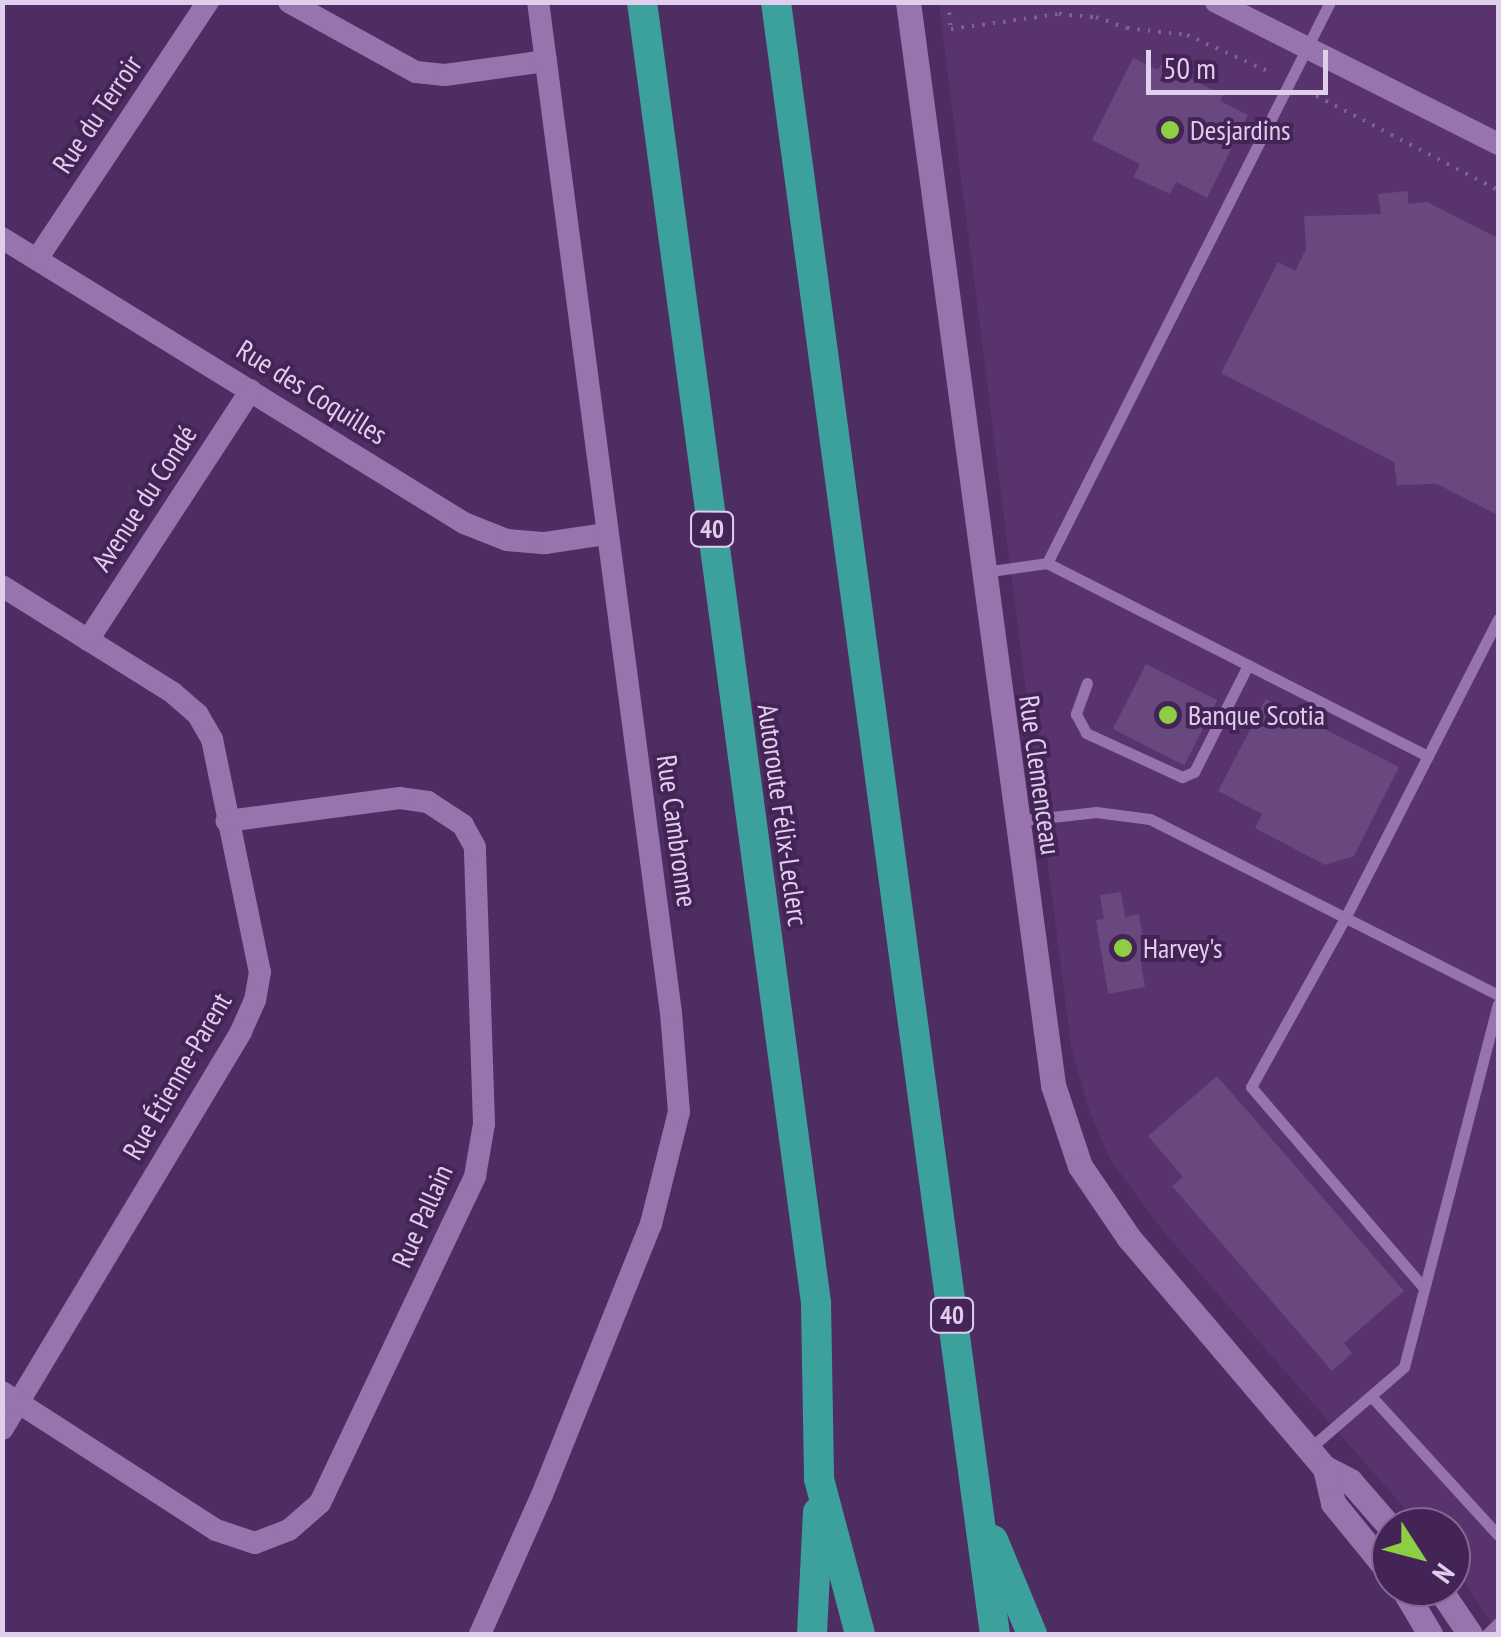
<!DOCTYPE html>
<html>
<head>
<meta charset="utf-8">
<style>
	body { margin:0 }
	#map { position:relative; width:1501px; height:1637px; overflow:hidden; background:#4e2e62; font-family:"PT Sans Narrow",sans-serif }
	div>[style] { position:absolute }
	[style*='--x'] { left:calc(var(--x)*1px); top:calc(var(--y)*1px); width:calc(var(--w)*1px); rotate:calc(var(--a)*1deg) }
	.built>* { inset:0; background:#58336e }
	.building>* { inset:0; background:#68487e; transform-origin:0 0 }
	.path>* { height:4px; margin-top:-2px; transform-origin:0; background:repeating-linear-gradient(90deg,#7e6390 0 2.5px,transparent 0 10.5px) }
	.service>* { height:11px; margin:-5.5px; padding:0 5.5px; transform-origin:5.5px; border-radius:5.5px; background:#9774ae }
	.minor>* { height:22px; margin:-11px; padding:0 11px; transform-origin:11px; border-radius:11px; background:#9774ae }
	.tertiary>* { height:25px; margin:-12.5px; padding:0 12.5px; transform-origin:12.5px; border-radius:12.5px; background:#9774ae }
	.motorway>* { height:30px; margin:-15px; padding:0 15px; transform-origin:15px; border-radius:15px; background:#3ca19d }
	.dots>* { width:28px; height:28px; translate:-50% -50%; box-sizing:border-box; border:5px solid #442457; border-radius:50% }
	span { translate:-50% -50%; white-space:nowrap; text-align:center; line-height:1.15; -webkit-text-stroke:8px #442457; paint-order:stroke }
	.shield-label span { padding:2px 8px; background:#442457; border:2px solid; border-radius:8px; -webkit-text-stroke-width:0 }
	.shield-label { font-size:25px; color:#e0ceed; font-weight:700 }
	.street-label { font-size:28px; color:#e0ceed }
	.poi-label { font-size:28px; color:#e0ceed }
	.left { translate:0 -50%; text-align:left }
	.frame { position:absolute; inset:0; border:5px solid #e0ceed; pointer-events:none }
	.north { position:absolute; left:1371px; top:1507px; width:100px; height:100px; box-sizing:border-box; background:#442457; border:2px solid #826893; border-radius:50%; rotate:126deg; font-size:28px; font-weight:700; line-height:40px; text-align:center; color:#e0ceed }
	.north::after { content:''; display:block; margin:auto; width:35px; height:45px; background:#8ece43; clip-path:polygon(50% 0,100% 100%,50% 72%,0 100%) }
	.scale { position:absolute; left:1146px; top:50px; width:182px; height:45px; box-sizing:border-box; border:5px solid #e0ceed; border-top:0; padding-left:12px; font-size:30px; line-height:35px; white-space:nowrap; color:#e0ceed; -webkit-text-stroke:8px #442457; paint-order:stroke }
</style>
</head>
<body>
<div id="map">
	<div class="built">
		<div style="clip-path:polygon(939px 3px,1498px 3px,1498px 1634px,1451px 1562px,1451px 1527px,1421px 1527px,1162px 1230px,1110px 1159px,1089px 1110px,1071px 1047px)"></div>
	</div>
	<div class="building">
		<div style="clip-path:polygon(1133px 58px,1158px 70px,1161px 64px,1223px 95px,1220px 101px,1248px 115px,1207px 198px,1176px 182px,1170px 194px,1133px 177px,1140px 164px,1092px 140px)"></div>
		<div style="clip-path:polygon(1408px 191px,1408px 204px,1427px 202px,1498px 238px,1498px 515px,1437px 484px,1397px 485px,1394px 462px,1221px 373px,1278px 262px,1295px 271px,1306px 249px,1304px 216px,1381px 214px,1378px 194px)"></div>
		<div style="left:1146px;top:664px;width:80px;height:73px;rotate:27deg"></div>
		<div style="clip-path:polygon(1266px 699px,1399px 767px,1354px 856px,1325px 865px,1255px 828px,1262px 814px,1218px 791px)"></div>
		<div style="clip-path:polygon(1121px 892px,1125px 917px,1139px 914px,1147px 962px,1141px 963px,1145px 987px,1108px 994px,1096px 920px,1104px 919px,1100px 895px)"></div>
		<div style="clip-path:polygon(1217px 1076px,1404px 1291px,1344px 1343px,1352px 1353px,1332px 1371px,1172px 1186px,1183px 1177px,1148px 1136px)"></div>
	</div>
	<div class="path">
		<div style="--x:948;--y:2;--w:27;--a:84"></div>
		<div style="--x:951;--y:29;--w:109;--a:-7.9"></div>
		<div style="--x:1059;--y:14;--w:37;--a:5"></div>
		<div style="--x:1096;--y:17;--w:33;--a:20"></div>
		<div style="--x:1127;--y:28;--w:60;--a:6.7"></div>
		<div style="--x:1187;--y:35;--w:93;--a:24.1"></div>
		<div style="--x:1307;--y:91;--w:215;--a:27.4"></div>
	</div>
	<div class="service">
		<div style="--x:1047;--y:563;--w:628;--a:-63.23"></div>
		<div style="--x:984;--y:572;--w:64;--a:-8.1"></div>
		<div style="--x:1047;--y:563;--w:427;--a:26.9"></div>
		<div style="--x:1087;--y:683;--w:33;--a:110"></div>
		<div style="--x:1076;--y:714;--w:21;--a:62"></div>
		<div style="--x:1086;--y:733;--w:106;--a:24.6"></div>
		<div style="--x:1182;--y:777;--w:13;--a:-23"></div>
		<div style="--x:1194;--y:772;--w:120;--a:-63.2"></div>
		<div style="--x:1016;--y:821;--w:81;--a:-6.4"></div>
		<div style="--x:1096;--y:812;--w:54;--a:7.4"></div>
		<div style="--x:1150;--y:819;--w:390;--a:26.8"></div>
		<div style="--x:1424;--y:1288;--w:265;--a:-130.7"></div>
		<div style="--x:1251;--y:1087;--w:193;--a:-60.9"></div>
		<div style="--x:1345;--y:918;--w:336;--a:-62.9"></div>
		<div style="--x:1371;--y:1396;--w:188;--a:47.6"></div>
		<div style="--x:1309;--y:1449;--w:125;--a:-40.8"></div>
		<div style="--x:1404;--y:1367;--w:375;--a:-75.5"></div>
		<div style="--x:1487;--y:1634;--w:16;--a:-45"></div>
	</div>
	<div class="minor">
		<div style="--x:289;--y:2;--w:145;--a:28.9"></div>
		<div style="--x:416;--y:72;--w:29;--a:6"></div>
		<div style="--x:445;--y:75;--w:102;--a:-7.9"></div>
		<div style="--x:1216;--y:2;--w:316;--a:26.7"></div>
		<div style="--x:2;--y:238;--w:543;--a:31.67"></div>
		<div style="--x:464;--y:523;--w:46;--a:21.6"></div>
		<div style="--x:507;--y:540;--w:38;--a:5"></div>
		<div style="--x:545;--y:543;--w:62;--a:-8.4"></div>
		<div style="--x:37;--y:259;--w:309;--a:-56.4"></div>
		<div style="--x:2;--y:586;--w:202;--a:32"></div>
		<div style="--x:173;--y:693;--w:33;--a:41"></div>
		<div style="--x:198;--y:715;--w:28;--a:60"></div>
		<div style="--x:212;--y:739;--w:238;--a:78.4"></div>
		<div style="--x:260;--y:972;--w:28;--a:100"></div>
		<div style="--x:255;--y:1000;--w:35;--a:114"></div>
		<div style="--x:241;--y:1032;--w:463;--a:121"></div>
		<div style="--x:88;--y:640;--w:298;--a:-56.9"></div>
		<div style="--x:2;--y:1392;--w:255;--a:32.8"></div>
		<div style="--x:216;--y:1530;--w:41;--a:18.4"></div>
		<div style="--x:255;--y:1543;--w:36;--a:-21"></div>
		<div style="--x:289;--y:1530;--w:41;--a:-41.1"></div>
		<div style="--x:320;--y:1503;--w:362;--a:-64.6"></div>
		<div style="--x:475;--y:1176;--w:53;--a:-80.2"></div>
		<div style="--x:484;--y:1124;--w:277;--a:-91.9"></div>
		<div style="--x:475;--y:847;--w:25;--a:-119"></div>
		<div style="--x:463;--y:825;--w:42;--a:-146.7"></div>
		<div style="--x:428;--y:802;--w:28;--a:-172"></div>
		<div style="--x:400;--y:798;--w:175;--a:172.4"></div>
		<div style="--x:480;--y:1634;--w:152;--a:-66"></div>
		<div style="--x:542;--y:1495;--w:292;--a:-68.1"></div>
		<div style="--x:651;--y:1224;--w:115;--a:-76"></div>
		<div style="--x:679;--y:1112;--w:99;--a:-94.6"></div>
		<div style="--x:671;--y:1013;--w:1020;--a:-97.49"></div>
	</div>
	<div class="tertiary">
		<div style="--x:908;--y:2;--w:1093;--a:82.37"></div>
		<div style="--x:1053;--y:1085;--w:85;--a:71.6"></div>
		<div style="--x:1080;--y:1166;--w:87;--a:55.8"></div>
		<div style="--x:1129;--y:1238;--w:302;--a:49.6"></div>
		<div style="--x:1325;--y:1468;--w:28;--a:27"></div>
		<div style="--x:1350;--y:1481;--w:62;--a:48.9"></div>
		<div style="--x:1325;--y:1468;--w:36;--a:77"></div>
		<div style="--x:1333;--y:1503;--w:92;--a:50.8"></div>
		<div style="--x:1402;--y:1587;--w:55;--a:59.2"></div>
		<div style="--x:1438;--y:1587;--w:57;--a:55.8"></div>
	</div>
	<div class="motorway">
		<div style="--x:642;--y:2;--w:1313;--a:82.38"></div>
		<div style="--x:816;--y:1303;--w:176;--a:89"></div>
		<div style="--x:819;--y:1479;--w:160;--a:75.2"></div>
		<div style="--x:776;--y:2;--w:1647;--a:82.36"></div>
		<div style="--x:993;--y:1540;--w:102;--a:67.5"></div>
		<div style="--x:812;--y:1634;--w:122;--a:-87.2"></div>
	</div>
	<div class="dots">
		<div style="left:1170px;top:130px;background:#8ece43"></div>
		<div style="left:1168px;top:715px;background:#8ece43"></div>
		<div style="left:1123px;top:948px;background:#8ece43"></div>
	</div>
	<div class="shield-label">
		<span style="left:712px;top:529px">40</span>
		<span style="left:952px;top:1315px">40</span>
	</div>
	<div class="street-label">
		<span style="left:97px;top:114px;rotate:-56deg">Rue du Terroir</span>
		<span style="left:312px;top:392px;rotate:32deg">Rue des Coquilles</span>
		<span style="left:144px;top:498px;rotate:-57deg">Avenue du Condé</span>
		<span style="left:1040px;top:775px;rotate:82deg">Rue Clemenceau</span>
		<span style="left:783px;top:815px;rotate:82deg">Autoroute Félix-Leclerc</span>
		<span style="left:677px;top:831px;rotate:82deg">Rue Cambronne</span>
		<span style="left:177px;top:1076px;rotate:-60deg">Rue Étienne-Parent</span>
		<span style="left:422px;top:1216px;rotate:-66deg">Rue Pallain</span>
	</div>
	<div class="poi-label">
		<span class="left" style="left:1190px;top:130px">Desjardins</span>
		<span class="left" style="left:1188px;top:715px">Banque Scotia</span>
		<span class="left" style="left:1143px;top:948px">Harvey's</span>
	</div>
	<div class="frame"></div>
	<div class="north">N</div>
	<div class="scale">50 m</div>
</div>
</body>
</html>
